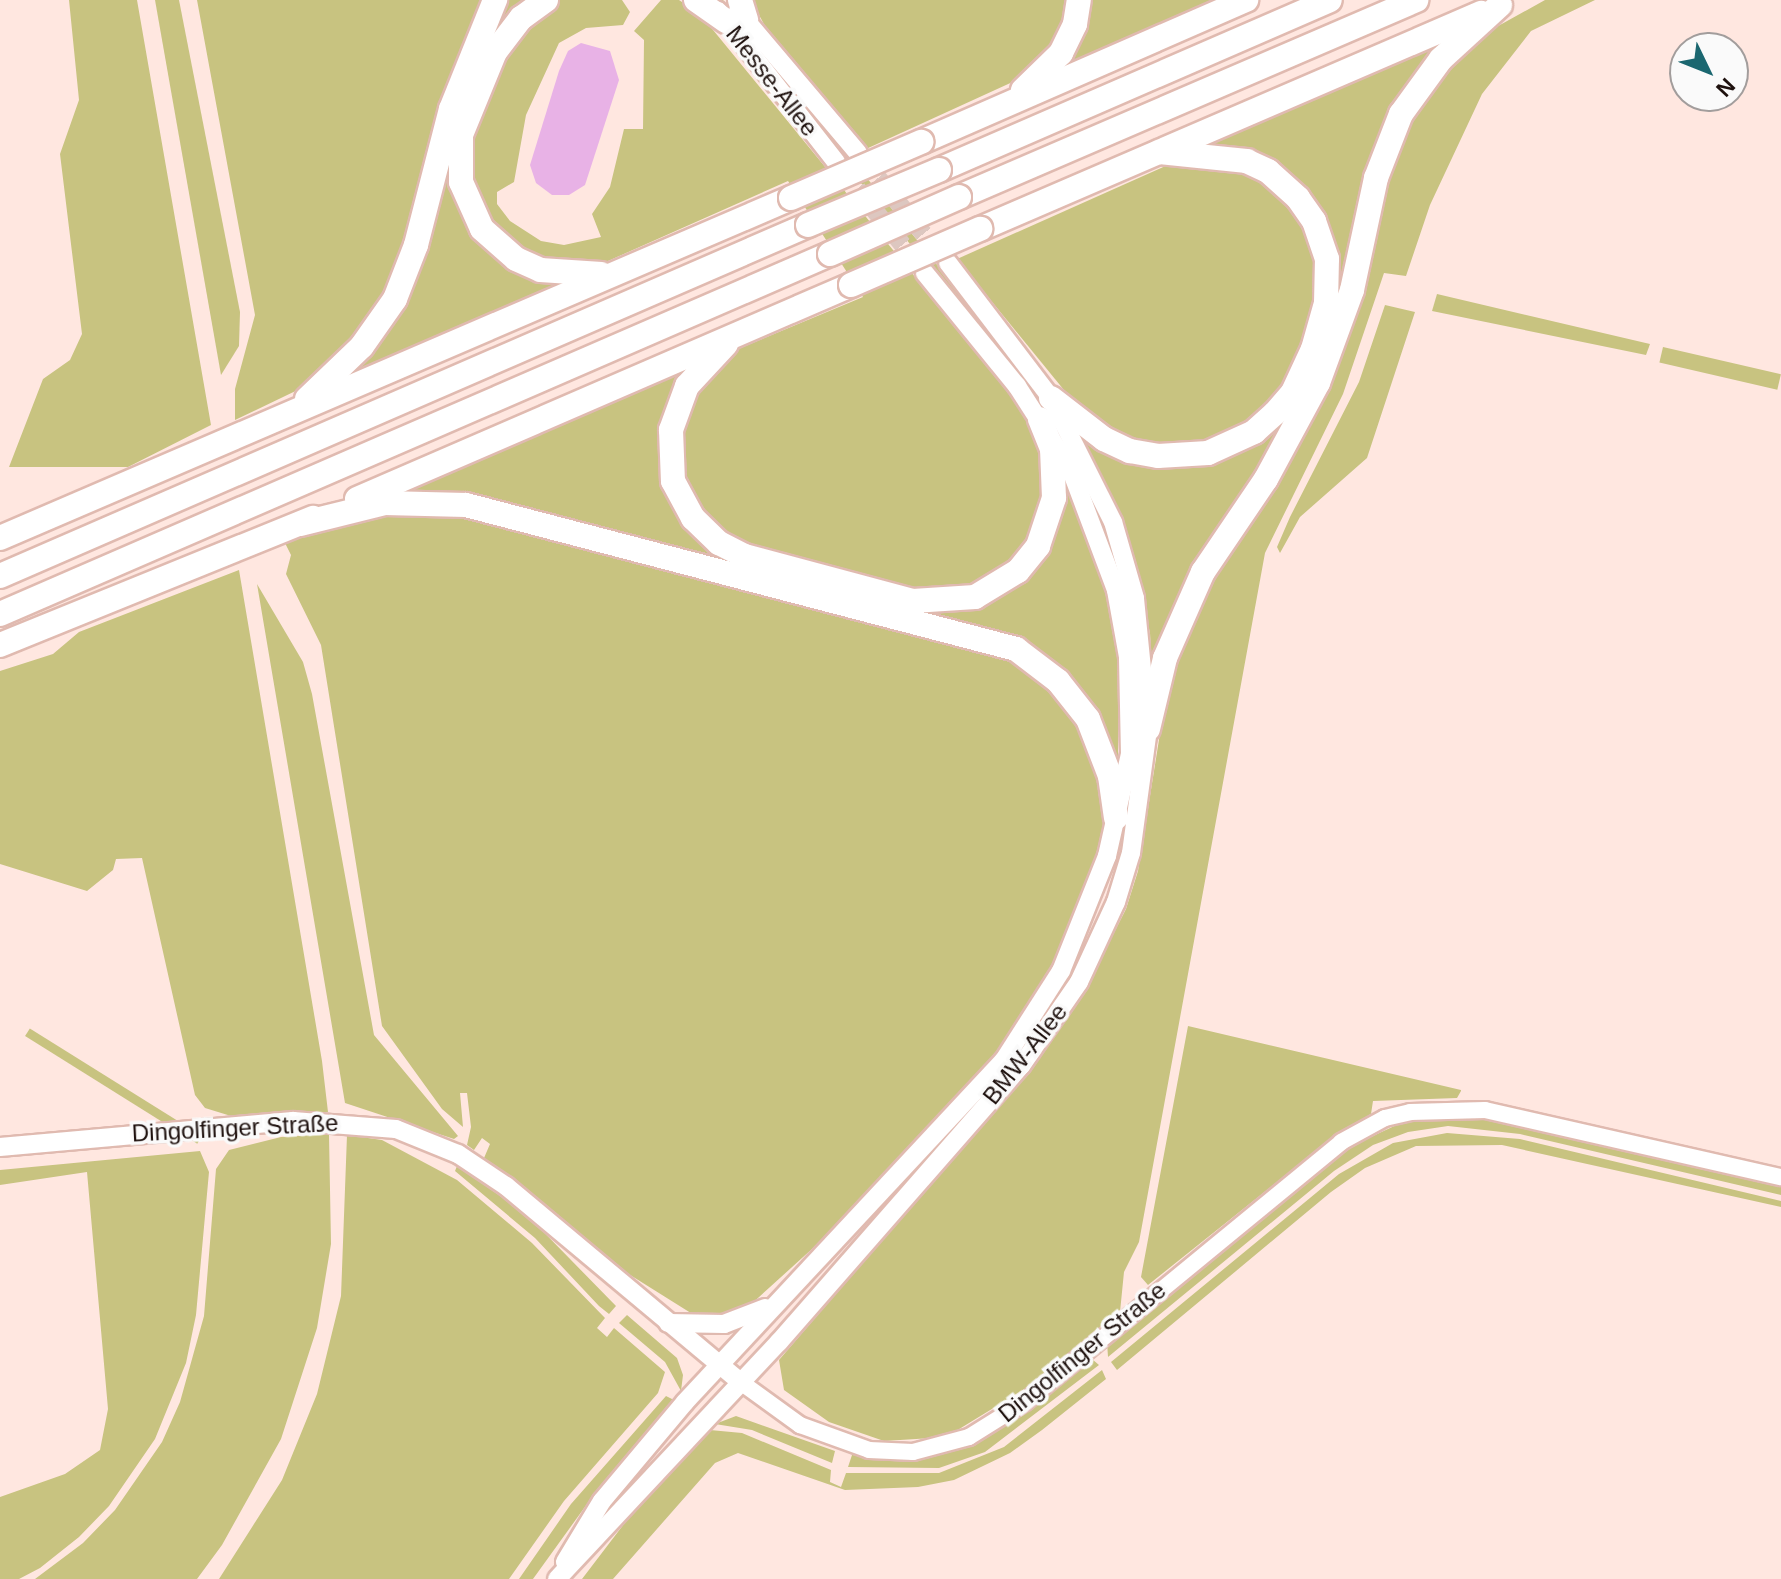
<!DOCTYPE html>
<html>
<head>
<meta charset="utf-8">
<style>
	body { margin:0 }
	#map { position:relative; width:1781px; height:1579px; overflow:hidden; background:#ffe7e0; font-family:Helvetica,sans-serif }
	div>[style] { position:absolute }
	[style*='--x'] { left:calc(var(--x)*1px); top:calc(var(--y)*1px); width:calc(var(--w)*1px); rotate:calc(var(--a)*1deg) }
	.green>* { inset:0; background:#c8c380; transform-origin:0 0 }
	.water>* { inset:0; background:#e8b2e6 }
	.secondary-tunnel>* { height:18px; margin-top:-9px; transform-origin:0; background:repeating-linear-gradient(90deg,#ddc7c0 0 18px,transparent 0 27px) }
	.roads { filter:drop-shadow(2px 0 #e0bab0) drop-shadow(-2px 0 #e0bab0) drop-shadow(0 2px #e0bab0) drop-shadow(0 -2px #e0bab0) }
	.tertiary>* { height:16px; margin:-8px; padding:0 8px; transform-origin:8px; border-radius:8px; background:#fff }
	.secondary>* { height:18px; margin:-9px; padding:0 9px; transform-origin:9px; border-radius:9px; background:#fff }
	.motorway>* { height:24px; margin:-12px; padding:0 12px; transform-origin:12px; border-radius:12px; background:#fff }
	.bridges { filter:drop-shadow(2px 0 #e0bab0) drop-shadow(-2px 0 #e0bab0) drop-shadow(0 2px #e0bab0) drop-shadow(0 -2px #e0bab0) }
	.motorway-bridge>* { height:24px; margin:-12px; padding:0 12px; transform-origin:12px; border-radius:12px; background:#fff }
	span { translate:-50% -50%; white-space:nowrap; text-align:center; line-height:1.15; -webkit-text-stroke:7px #fafafa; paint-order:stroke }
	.street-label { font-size:24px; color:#1e110e }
	.north { position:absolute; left:1669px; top:32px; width:80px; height:80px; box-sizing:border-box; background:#fafafa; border:2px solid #a29d9c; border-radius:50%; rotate:133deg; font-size:22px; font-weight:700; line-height:32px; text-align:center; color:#1e110e }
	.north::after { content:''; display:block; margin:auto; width:28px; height:36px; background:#1b6770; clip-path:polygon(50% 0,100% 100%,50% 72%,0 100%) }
</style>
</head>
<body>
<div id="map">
	<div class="green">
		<div style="clip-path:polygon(69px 0,137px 0,211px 425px,128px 467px,9px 467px,43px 379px,70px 360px,82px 334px,60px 154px,79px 100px)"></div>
		<div style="clip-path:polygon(155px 0,179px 0,240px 312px,239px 346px,221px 375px)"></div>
		<div style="clip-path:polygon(197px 0,488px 0,382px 300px,359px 336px,308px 385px,235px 420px,235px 389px,255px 315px)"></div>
		<div style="clip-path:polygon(504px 0,532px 0,464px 105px,468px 216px,573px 281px,333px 389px,359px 358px)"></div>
		<div style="clip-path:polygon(555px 0,622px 0,630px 12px,623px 25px,586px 28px,559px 43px,526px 115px,514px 182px,497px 192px,497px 204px,510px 221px,541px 241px,564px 245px,601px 237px,592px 214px,610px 187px,624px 129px,643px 129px,644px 40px,634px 31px,661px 0,679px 0,700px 14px,1032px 420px,1046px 455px,1042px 525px,999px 578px,940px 598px,734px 545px,685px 493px,682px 409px,731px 352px,863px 297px,788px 181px,599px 265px,567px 267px,513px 248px,476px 205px,465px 148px,498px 59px)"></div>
		<div style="clip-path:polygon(714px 0,723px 0,1035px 386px,1028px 391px)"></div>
		<div style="clip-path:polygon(751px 0,1070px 0,1063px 32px,1032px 73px,866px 149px,766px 28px)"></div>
		<div style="clip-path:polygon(1085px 0,1227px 0,1058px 73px)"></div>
		<div style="clip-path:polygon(1545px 0,1595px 0,1531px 31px,1482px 94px,1430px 205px,1406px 276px,1384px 273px,1343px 394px,1265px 553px,1139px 1242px,1124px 1272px,1120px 1312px,1031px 1385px,956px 1431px,932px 1438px,884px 1441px,829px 1422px,784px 1390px,779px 1360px,1033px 1064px,1085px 990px,1126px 909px,1138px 871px,1170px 671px,1196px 601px,1273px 481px,1380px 184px,1424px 92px,1473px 40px)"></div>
		<div style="clip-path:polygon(1456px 33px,1436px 55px,1336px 295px,1322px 219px,1214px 146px,1213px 139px)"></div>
		<div style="clip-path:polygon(1220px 162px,1265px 178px,1298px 210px,1317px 254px,1320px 300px,1288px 386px,1237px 435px,1167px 450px,1109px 432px,1077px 406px,957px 259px,1170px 164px)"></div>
		<div style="clip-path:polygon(1437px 294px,1650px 344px,1646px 355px,1432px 311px)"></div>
		<div style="clip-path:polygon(1385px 305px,1415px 312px,1367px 458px,1300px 517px,1280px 553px,1277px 547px,1290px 517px,1359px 382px)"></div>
		<div style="left:1663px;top:347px;width:121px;height:16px;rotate:13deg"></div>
		<div style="clip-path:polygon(702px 358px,676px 391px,689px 523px,911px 608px,1002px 591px,1065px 471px,1110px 600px,1118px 648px,1118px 782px,1041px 658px,553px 518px,383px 499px)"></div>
		<div style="clip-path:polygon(1287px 416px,1152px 670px,1150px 633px,1126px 532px,1083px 438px,1146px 463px)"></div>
		<div style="clip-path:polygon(435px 509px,994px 647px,1045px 675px,1098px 755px,1105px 818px,1096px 863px,1056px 964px,1008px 1039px,846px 1218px,747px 1308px,719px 1318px,694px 1315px,619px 1268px,484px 1158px,490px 1144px,482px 1138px,474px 1150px,467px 1145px,471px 1127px,467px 1093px,460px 1093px,463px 1127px,442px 1109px,382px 1026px,321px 645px,286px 574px,291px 555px,285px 543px,350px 519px)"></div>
		<div style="clip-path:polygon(239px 570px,322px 1061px,328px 1112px,231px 1116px,205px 1108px,195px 1095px,142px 858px,116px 859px,113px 870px,87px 891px,0 864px,0 671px,53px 654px,79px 632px)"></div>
		<div style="clip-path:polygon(257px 584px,303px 662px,312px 694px,374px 1035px,458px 1136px,454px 1139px,345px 1103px)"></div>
		<div style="clip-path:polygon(1188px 1026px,1461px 1090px,1461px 1091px,1457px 1098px,1373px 1101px,1371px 1114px,1331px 1139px,1148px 1285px,1141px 1277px)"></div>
		<div style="clip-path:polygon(1482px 1118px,1781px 1185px,1781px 1195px,1520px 1134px,1448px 1126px,1408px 1132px,1373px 1145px,1334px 1171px,1108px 1357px,1107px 1342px,1345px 1149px,1403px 1122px)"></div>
		<div style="clip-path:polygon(1447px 1133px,1520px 1139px,1781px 1201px,1781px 1207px,1502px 1145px,1416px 1146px,1365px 1168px,1331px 1192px,1117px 1370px,1111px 1362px,1339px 1174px,1393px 1143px)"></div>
		<div style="clip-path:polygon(329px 1134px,331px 1244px,317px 1328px,281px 1439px,222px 1545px,197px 1579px,35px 1579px,83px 1543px,115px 1510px,162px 1442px,180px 1402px,204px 1316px,216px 1169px,229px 1150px,281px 1137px)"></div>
		<div style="clip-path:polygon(347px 1135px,382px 1140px,457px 1180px,532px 1243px,605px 1318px,597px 1328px,607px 1337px,614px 1328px,665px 1372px,658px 1393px,564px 1501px,509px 1579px,219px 1579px,282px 1480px,317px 1394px,341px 1296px)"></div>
		<div style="left:202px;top:1136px;width:9px;height:203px;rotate:122deg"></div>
		<div style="clip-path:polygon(200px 1151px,209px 1172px,196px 1315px,186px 1363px,155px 1439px,109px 1506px,79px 1537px,40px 1568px,19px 1579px,0 1579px,0 1497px,65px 1474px,100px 1450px,108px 1409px,87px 1172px,0 1185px,0 1170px)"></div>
		<div style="clip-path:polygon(457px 1166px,526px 1214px,616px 1306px,609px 1314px,599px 1306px,535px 1238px,455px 1171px)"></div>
		<div style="clip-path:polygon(627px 1315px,677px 1358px,683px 1375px,681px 1391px,665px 1362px,619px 1323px)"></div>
		<div style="clip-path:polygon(1092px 1359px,1099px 1365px,985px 1452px,939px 1468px,848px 1467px,852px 1455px,911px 1459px,971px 1444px,1004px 1426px)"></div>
		<div style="clip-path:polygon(1102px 1370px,1106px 1379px,1042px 1430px,1010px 1453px,954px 1480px,918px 1487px,845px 1490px,738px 1453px,715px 1463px,613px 1579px,582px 1579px,627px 1520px,710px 1430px,742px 1433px,831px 1470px,830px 1482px,841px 1487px,846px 1473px,939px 1473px,1004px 1447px)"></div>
		<div style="clip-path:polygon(666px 1396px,676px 1401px,595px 1493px,533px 1579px,519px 1579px,571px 1504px)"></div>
		<div style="clip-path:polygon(736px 1416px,835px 1451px,832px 1463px,752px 1430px,715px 1424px)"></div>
	</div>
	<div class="water">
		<div style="clip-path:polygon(581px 43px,610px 51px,619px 80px,585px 185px,569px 195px,552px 195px,536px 183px,530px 165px,559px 71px,568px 51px)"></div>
	</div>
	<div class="secondary-tunnel">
		<div style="--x:861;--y:157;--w:127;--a:50.8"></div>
		<div style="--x:840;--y:168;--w:127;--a:50.8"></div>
	</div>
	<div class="roads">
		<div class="tertiary">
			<div style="--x:742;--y:1383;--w:72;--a:35.9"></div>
			<div style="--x:800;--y:1425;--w:73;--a:19.9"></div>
			<div style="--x:869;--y:1450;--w:44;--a:2.6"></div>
			<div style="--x:913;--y:1452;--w:58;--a:-15"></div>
			<div style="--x:969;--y:1437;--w:66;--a:-32"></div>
			<div style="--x:1025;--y:1402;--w:409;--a:-39.4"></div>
			<div style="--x:1341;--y:1142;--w:50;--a:-28.6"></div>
			<div style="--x:1385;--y:1118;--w:26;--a:-13"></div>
			<div style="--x:1410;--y:1112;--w:75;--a:-1.5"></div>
			<div style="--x:1485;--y:1110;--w:303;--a:12.8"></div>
		</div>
		<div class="secondary">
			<div style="--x:718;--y:11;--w:192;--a:52"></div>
			<div style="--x:738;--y:11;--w:186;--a:49.8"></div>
			<div style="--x:0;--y:1147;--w:294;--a:-5.1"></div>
			<div style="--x:293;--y:1121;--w:103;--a:4.4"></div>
			<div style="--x:396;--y:1129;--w:67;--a:22"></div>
			<div style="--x:458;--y:1154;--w:58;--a:33.7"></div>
			<div style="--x:506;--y:1186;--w:307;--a:39.9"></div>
			<div style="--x:668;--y:1323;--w:56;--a:1"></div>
			<div style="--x:724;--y:1324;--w:44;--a:-21.3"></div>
			<div style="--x:565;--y:1562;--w:71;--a:-58.8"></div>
			<div style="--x:602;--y:1501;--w:129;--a:-50"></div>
			<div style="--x:685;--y:1402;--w:468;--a:-47"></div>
			<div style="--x:1004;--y:1060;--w:106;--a:-57.4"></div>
			<div style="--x:1061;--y:971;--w:124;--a:-68.2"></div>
			<div style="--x:1107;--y:856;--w:105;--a:-77.3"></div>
			<div style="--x:1130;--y:754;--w:97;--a:-91.2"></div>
			<div style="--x:1128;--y:657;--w:68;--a:-100.2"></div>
			<div style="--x:1116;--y:590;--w:128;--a:-110.6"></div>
			<div style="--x:1071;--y:470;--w:100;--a:-122.7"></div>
			<div style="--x:1017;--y:386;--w:146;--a:-129.2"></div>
			<div style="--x:557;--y:1579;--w:325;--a:-46.9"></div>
			<div style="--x:779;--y:1342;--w:367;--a:-48.8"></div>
			<div style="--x:1021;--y:1066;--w:102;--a:-55.4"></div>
			<div style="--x:1079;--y:982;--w:88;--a:-65.2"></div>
			<div style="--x:1116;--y:902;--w:51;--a:-73"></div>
			<div style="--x:1131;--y:853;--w:125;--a:-82.2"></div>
			<div style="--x:1148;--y:729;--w:132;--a:-95.7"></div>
			<div style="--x:1135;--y:598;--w:79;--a:-106.1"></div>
			<div style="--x:1113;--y:522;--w:139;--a:-116.6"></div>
			<div style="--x:1051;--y:398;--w:170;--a:-127.3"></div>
		</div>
		<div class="motorway">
			<div style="--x:546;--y:0;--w:31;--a:144"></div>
			<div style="--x:521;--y:18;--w:43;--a:127.4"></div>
			<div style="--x:495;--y:52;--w:90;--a:112.3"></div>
			<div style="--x:461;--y:135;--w:47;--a:90"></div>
			<div style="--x:461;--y:182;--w:51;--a:65.9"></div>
			<div style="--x:482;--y:229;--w:45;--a:41.4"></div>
			<div style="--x:516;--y:259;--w:27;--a:24"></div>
			<div style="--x:541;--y:270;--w:60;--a:3.8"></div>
			<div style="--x:696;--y:0;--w:37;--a:35"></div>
			<div style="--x:740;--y:0;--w:21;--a:73"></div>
			<div style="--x:1023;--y:90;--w:53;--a:-44.2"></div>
			<div style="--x:1061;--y:53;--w:32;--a:-64"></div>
			<div style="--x:1075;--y:24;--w:24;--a:-81"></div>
			<div style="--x:921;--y:142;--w:355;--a:-23.6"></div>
			<div style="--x:939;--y:170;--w:426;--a:-23.5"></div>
			<div style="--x:959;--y:197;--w:498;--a:-23.3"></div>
			<div style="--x:980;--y:229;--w:546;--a:-23.32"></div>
			<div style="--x:726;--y:344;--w:57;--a:132.9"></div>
			<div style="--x:687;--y:386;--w:47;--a:110"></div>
			<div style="--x:671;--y:430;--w:51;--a:87.8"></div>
			<div style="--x:673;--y:481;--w:42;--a:61.6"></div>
			<div style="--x:693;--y:518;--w:36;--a:44"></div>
			<div style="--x:719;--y:543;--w:29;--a:27"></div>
			<div style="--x:745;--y:556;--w:174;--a:15"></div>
			<div style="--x:913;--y:601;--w:62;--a:-3.7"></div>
			<div style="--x:975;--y:597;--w:50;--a:-31.2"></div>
			<div style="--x:1018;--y:571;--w:32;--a:-51"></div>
			<div style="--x:1038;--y:546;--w:51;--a:-71.6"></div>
			<div style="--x:1054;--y:498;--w:49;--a:-92.3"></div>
			<div style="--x:1052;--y:449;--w:32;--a:-112"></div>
			<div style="--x:1051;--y:398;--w:67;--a:37.7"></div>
			<div style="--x:1104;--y:439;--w:29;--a:25"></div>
			<div style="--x:1130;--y:451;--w:28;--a:10"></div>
			<div style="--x:1158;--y:456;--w:50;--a:-3.4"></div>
			<div style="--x:1208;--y:453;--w:51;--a:-24.5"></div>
			<div style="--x:1254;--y:432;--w:28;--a:-42"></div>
			<div style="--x:1275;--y:413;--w:28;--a:-49"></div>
			<div style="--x:1293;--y:392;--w:47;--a:-65.1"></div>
			<div style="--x:1313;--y:349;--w:48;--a:-74.2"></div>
			<div style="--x:1326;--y:303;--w:44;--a:-88.7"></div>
			<div style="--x:1327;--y:259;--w:40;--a:-108.9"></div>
			<div style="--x:1314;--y:221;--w:28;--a:-125"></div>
			<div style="--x:1298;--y:198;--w:40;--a:-138"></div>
			<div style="--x:1268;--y:171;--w:23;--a:-155"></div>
			<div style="--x:1247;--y:161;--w:88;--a:-174.2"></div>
			<div style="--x:307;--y:399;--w:76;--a:-43.9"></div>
			<div style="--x:362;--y:346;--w:57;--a:-54.9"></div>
			<div style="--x:395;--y:299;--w:58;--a:-68.7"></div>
			<div style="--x:416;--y:245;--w:140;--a:-75.6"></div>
			<div style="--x:451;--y:109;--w:118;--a:-68"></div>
			<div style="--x:357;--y:499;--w:538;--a:-23.42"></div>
			<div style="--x:300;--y:524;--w:88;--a:-13.9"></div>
			<div style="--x:385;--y:503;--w:81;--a:1.4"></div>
			<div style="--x:466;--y:505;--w:569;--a:14.67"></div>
			<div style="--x:1016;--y:649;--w:53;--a:37.3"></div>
			<div style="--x:1058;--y:681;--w:48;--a:51.7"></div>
			<div style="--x:1088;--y:719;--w:61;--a:68.9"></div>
			<div style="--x:1110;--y:776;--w:42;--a:81.9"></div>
			<div style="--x:0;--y:538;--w:861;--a:-23.26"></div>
			<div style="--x:0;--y:576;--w:881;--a:-23.48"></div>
			<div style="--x:0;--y:614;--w:905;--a:-23.45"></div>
			<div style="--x:0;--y:645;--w:338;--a:-22.1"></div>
			<div style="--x:1148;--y:729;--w:73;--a:-76.5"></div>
			<div style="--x:1165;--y:658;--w:94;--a:-66.2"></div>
			<div style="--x:1203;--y:572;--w:112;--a:-55.9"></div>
			<div style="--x:1266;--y:479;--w:109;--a:-61.6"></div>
			<div style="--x:1318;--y:383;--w:99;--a:-69.9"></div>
			<div style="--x:1352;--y:290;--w:115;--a:-77.9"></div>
			<div style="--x:1376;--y:178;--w:69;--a:-68.7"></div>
			<div style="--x:1401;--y:114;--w:68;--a:-54"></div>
			<div style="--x:1441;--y:59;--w:80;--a:-42.5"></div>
		</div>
	</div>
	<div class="bridges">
		<div class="motorway-bridge">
			<div style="--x:791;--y:198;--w:142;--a:-23.3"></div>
			<div style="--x:808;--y:225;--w:142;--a:-22.8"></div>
			<div style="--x:830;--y:254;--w:141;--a:-23.8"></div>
			<div style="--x:851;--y:285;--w:141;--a:-23.5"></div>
		</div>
	</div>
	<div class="street-label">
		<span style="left:772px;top:81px;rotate:52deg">Messe-Allee</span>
		<span style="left:1025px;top:1054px;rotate:-52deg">BMW-Allee</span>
		<span style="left:235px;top:1128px;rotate:-3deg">Dingolfinger Straße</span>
		<span style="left:1082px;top:1352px;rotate:-39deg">Dingolfinger Straße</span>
	</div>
	<div class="north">N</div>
</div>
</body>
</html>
